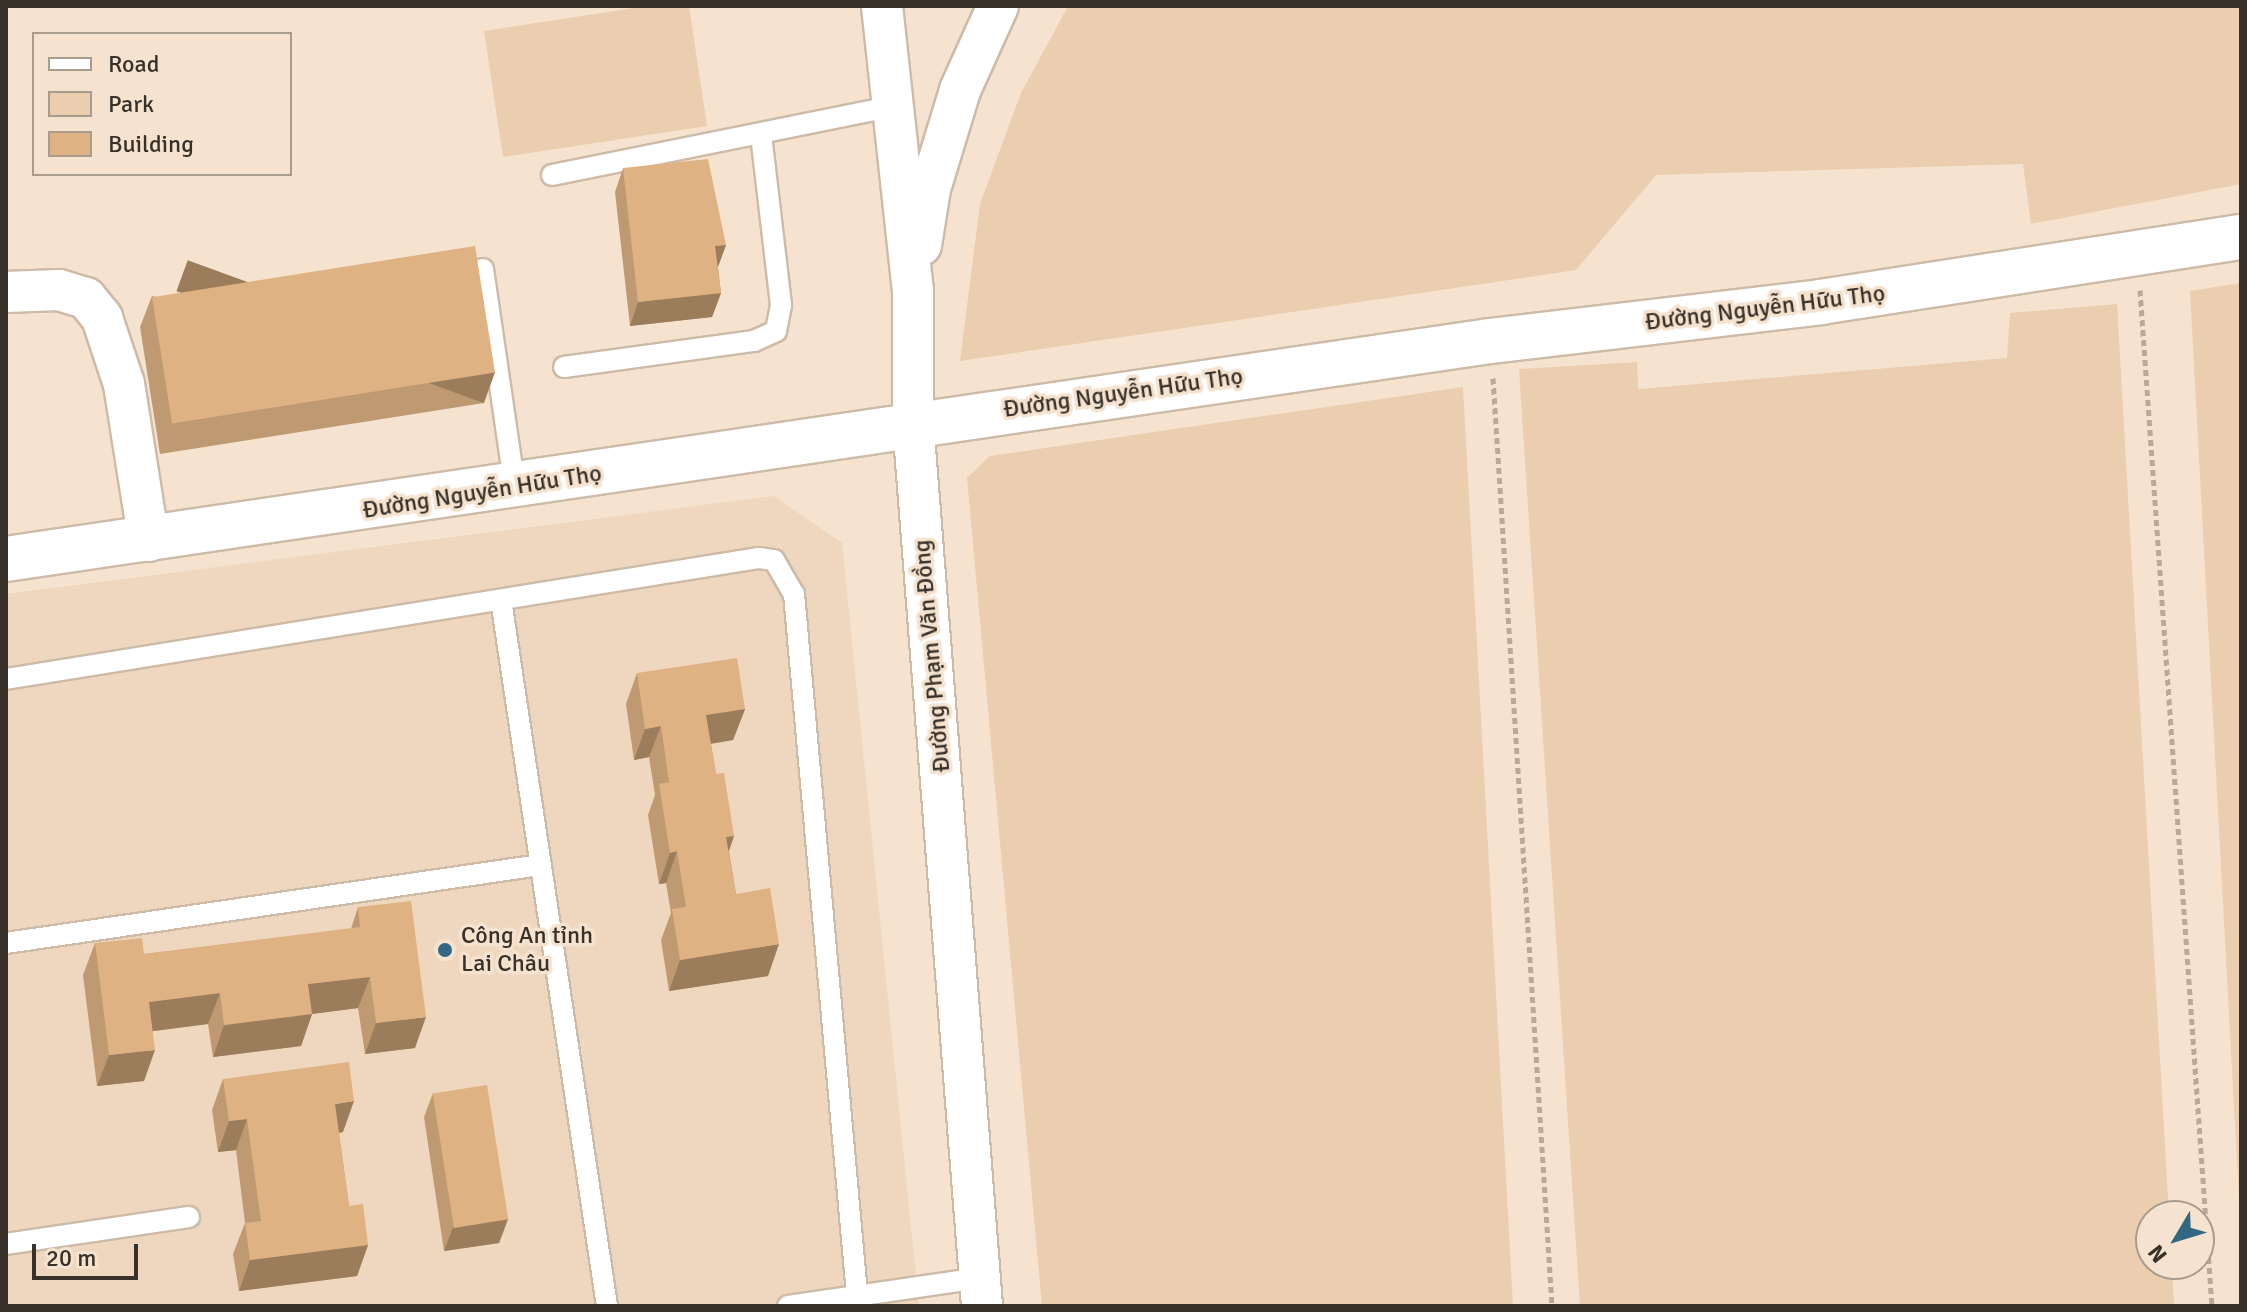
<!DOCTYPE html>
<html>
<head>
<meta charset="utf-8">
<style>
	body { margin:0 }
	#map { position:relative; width:2247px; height:1312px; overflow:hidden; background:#f5e3d0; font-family:Signika,sans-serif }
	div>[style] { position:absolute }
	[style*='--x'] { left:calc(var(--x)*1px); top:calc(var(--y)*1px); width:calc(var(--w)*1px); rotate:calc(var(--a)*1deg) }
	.built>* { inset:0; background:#eed7be }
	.green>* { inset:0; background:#ebcdaf }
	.path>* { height:5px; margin-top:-2.5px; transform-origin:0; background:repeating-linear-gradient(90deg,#b8a99a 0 6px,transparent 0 10px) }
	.roads { filter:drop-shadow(2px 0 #cdbba8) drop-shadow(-2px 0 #cdbba8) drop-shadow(0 2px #cdbba8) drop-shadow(0 -2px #cdbba8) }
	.service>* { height:20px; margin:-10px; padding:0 10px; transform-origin:10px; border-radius:10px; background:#fff }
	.minor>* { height:40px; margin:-20px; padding:0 20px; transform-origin:20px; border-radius:20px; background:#fff }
	.tertiary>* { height:44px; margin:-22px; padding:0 22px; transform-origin:22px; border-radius:22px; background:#fff }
	.wall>* { inset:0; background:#bf9971 }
	.shaded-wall>* { inset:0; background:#9b7d5c; transform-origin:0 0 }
	.building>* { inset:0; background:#deb283; transform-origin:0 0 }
	.dots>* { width:22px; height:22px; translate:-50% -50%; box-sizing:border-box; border:4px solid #f5e3d0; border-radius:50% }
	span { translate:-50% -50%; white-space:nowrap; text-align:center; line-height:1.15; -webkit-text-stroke:7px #f5e3d0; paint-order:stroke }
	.street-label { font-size:24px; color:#383129 }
	.poi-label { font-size:24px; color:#383129 }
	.left { translate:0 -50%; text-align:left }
	.frame { position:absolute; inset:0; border:8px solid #383129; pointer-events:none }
	.legend { position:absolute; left:32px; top:32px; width:260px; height:144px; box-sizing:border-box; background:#f5e3d0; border:2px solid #a99c8d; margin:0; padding:10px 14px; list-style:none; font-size:24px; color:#383129 }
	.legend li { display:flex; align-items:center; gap:16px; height:40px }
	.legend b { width:40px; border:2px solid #a99c8d }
	.north { position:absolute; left:2135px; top:1200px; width:80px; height:80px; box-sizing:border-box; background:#f5e3d0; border:2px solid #a99c8d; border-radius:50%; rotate:232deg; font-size:22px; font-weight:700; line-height:32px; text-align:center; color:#383129 }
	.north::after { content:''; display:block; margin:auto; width:28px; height:36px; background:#346784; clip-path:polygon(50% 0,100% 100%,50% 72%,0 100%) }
	.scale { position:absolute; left:32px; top:1244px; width:106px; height:36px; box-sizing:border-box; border:4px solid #383129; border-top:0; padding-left:10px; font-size:24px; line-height:28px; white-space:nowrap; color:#383129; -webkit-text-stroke:6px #f5e3d0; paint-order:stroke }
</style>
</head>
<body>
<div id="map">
	<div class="built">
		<div style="clip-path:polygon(774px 496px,842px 543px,919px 1306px,6px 1306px,6px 594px)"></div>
	</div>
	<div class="green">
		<div style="clip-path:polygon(647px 6px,689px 6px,707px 126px,503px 157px,484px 31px)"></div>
		<div style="clip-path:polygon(1068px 6px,2241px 6px,2241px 184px,2031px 224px,2023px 164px,1656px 175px,1576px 270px,960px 361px,980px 204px,1021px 93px)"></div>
		<div style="clip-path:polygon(2241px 283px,2241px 1237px,2190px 291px)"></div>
		<div style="clip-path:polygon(2117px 304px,2169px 1216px,2151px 1216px,2151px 1264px,2172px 1264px,2174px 1306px,1580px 1306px,1519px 369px,1637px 362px,1638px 389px,2007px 358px,2010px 313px)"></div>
		<div style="clip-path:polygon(1463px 387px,1513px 1306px,1042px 1306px,967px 478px,990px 456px)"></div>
	</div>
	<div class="path">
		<div style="--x:2140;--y:290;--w:1019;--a:85.95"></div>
		<div style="--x:1493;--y:378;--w:930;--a:86.36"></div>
	</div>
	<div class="roads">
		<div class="service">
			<div style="--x:552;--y:175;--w:348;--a:-11.4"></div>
			<div style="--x:483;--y:269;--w:221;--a:81.7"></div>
			<div style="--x:564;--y:367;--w:192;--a:-7.8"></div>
			<div style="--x:754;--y:341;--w:24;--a:-24"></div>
			<div style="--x:776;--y:331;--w:26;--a:-79"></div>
			<div style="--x:781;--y:305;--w:172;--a:-96.7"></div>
			<div style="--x:501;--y:600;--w:714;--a:81.46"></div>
			<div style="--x:6;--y:679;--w:763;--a:-9.13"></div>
			<div style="--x:759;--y:558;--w:15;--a:8"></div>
			<div style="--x:774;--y:560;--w:39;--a:60"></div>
			<div style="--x:794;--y:594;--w:715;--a:84.86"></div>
			<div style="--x:6;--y:943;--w:540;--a:-8.31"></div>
			<div style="--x:6;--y:1244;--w:185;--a:-8.4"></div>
			<div style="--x:788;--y:1306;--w:193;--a:-8.3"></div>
		</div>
		<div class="minor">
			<div style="--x:882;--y:6;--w:287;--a:83.8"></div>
			<div style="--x:913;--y:291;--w:132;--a:90"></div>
			<div style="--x:913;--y:423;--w:886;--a:85.53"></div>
			<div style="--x:921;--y:245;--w:57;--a:-80.9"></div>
			<div style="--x:930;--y:189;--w:103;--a:-73.1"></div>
			<div style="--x:960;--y:90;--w:92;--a:-65.7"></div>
			<div style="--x:6;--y:292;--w:53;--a:-2.2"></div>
			<div style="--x:59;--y:290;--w:28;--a:17"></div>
			<div style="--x:86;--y:298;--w:26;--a:51"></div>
			<div style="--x:102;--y:318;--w:70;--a:71.6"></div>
			<div style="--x:124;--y:384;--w:159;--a:81"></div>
		</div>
		<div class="tertiary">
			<div style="--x:6;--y:559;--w:1500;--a:-8.36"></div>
			<div style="--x:1490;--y:341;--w:333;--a:-6.7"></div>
			<div style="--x:1821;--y:302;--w:425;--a:-8.8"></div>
		</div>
	</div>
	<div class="wall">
		<div style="clip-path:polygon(623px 168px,726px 245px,718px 267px,721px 293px,712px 317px,630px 326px,615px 192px)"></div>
		<div style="clip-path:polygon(152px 296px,495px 372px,484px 403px,160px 454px,140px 327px)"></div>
		<div style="clip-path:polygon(637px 673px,745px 709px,733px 740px,711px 744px,716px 774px,734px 836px,729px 851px,736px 894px,768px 976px,669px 991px,661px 940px,671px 913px,666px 883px,659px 884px,648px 815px,655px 795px,649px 757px,634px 760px,626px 704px)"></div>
		<div style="clip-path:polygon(358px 907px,415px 1048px,365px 1054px,358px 1008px,312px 1014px,301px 1046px,213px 1057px,208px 1024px,153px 1031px,144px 1081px,97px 1086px,83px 975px,95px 943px,144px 954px,351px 929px)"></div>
		<div style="clip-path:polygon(223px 1079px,343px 1132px,339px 1133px,349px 1206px,368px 1245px,357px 1276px,239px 1291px,233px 1254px,245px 1223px,236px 1150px,218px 1152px,212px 1110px)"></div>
		<div style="clip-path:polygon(433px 1093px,508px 1219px,499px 1243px,444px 1251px,424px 1117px)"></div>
	</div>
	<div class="shaded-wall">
		<div style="clip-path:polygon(726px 245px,717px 269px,715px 246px)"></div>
		<div style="clip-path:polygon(721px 293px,712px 317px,630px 326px,638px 302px)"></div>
		<div style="left:495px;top:372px;width:33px;height:327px;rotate:110deg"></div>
		<div style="clip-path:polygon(745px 709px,733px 740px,695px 746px,706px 715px)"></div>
		<div style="clip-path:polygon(661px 726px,649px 757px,634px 760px,645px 729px)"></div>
		<div style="clip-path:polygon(734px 836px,723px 867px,726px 837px)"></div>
		<div style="clip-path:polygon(677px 851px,666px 883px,659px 884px,670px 853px)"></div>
		<div style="clip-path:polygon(779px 944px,768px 976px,669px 991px,680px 960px)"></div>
		<div style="clip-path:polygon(370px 977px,358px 1008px,296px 1016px,308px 984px)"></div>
		<div style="clip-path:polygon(220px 993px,208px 1024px,138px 1033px,149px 1002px)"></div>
		<div style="clip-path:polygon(312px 1014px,301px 1046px,213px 1057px,224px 1025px)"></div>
		<div style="clip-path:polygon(426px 1017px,415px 1048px,365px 1054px,376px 1023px)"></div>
		<div style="clip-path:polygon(155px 1050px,144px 1081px,97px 1086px,109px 1055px)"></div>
		<div style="clip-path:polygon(354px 1101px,343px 1132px,324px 1135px,335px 1104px)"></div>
		<div style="clip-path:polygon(247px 1119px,236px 1150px,218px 1152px,229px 1121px)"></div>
		<div style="clip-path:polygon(508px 1219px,499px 1243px,444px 1251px,453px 1227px)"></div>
		<div style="clip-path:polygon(368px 1245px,357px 1276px,239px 1291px,250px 1260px)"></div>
	</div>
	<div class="building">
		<div style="clip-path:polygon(708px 159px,726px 245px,715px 246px,721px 293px,638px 302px,623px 168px)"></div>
		<div style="left:475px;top:246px;width:128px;height:327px;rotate:81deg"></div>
		<div style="clip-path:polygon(737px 658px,745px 709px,706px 715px,716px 774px,724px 773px,734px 836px,726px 837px,736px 894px,770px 888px,779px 944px,680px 960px,672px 909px,686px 907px,677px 851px,670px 853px,659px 784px,669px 782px,661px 726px,645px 729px,637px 673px)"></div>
		<div style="clip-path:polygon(411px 901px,426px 1017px,376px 1023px,370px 977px,308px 984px,312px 1014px,224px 1025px,220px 993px,149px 1002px,155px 1050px,109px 1055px,95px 943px,142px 938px,144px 954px,360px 927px,358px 907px)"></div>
		<div style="clip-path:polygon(349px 1062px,354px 1101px,335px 1104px,349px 1206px,363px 1204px,368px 1245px,250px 1260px,245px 1223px,261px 1221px,247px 1119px,229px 1121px,223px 1079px)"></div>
		<div style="left:487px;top:1085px;width:136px;height:55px;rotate:81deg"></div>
	</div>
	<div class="dots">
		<div style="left:445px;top:950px;background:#346784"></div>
	</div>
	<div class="street-label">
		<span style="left:1765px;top:308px;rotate:-7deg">Đường Nguyễn Hữu Thọ</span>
		<span style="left:1123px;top:393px;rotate:-8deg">Đường Nguyễn Hữu Thọ</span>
		<span style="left:482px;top:492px;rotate:-9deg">Đường Nguyễn Hữu Thọ</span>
		<span style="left:932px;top:656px;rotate:-95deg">Đường Phạm Văn Đồng</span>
	</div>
	<div class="poi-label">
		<span class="left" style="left:461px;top:950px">Công An tỉnh<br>Lai Châu</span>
	</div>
	<div class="frame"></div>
	<ul class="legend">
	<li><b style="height:10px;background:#fff"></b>Road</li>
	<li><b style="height:22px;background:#ebcdaf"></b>Park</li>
	<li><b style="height:22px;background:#deb283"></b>Building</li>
	</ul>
	<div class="north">N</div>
	<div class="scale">20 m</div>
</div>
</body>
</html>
